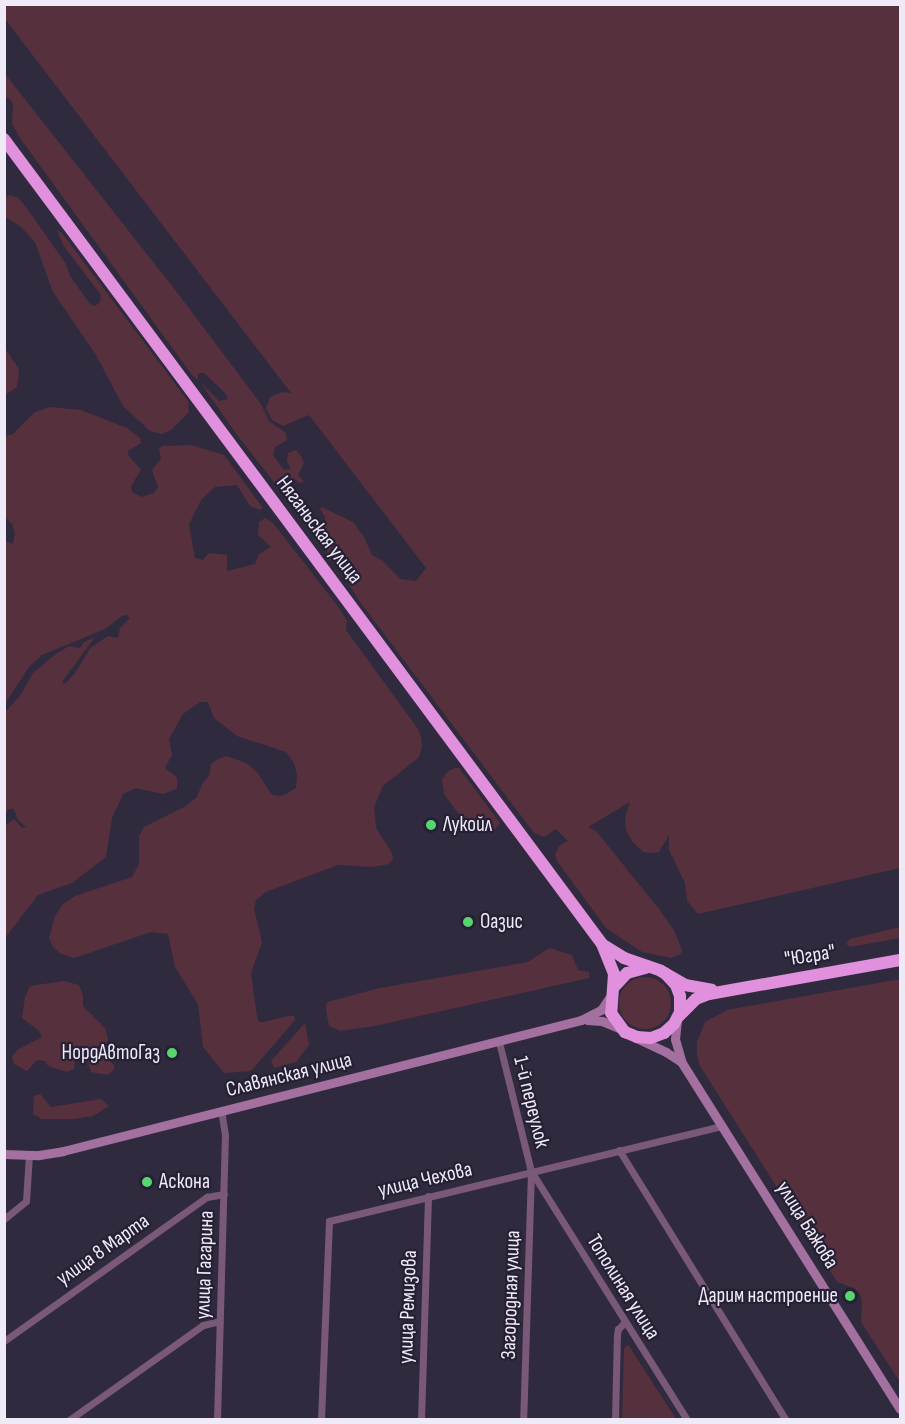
<!DOCTYPE html>
<html>
<head>
<meta charset="utf-8">
<style>
	body { margin:0 }
	#map { position:relative; width:905px; height:1424px; overflow:hidden; background:#302a3e; font-family:"Sofia Sans Condensed",sans-serif }
	div>[style] { position:absolute }
	[style*='--x'] { left:calc(var(--x)*1px); top:calc(var(--y)*1px); width:calc(var(--w)*1px); rotate:calc(var(--a)*1deg) }
	.green>* { inset:0; background:#56303d }
	.round { border-radius:50% }
	.street>* { height:7px; margin:-3.5px; padding:0 3.5px; transform-origin:3.5px; border-radius:3.5px; background:#795977 }
	.secondary>* { height:9px; margin:-4.5px; padding:0 4.5px; transform-origin:4.5px; border-radius:4.5px; background:#a370a0 }
	.highway>* { height:12px; margin:-6px; padding:0 6px; transform-origin:6px; border-radius:6px; background:#e090dd }
	.dots>* { width:16px; height:16px; translate:-50% -50%; box-sizing:border-box; border:3px solid #262034; border-radius:50% }
	span { translate:-50% -50%; white-space:nowrap; text-align:center; line-height:1.15; -webkit-text-stroke:4.5px #262034; paint-order:stroke }
	.street-label { font-size:21px; color:#eeeaf8 }
	.poi-label { font-size:21px; color:#eeeaf8 }
	.left { translate:0 -50%; text-align:left }
	.right { translate:-100% -50%; text-align:right }
	.frame { position:absolute; inset:0; border:6px solid #eeeaf8; pointer-events:none }
</style>
</head>
<body>
<div id="map">
	<div class="green">
		<div style="clip-path:polygon(5px 4px,900px 5px,900px 868px,698px 914px,687px 901px,685px 883px,669px 850px,669px 835px,659px 852px,652px 853px,643px 852px,632px 841px,626px 830px,625px 817px,630px 802px,588px 827px,596px 831px,659px 909px,674px 930px,682px 950px,681px 954px,671px 958px,642px 952px,606px 928px,557px 861px,555px 855px,559px 846px,568px 841px,556px 829px,544px 837px,534px 833px,360px 602px,337px 565px,329px 559px,324px 538px,325px 517px,320px 509px,322px 507px,353px 522px,364px 537px,372px 555px,383px 561px,400px 579px,416px 581px,426px 568px,309px 415px,283px 426px,272px 420px,266px 408px,270px 397px,282px 392px,291px 393px,5px 19px)"></div>
		<div style="clip-path:polygon(5px 74px,176px 291px,261px 404px,269px 421px,286px 433px,287px 440px,275px 447px,273px 455px,284px 470px,291px 469px,287px 461px,288px 453px,296px 450px,301px 456px,304px 463px,298px 475px,304px 482px,299px 483px,294px 478px,288px 482px,290px 487px,296px 490px,295px 496px,288px 498px,284px 495px,237px 435px,200px 382px,219px 401px,228px 399px,225px 393px,204px 373px,199px 373px,197px 380px,192px 375px,20px 138px,12px 124px,13px 104px,10px 99px,5px 97px)"></div>
		<div style="clip-path:polygon(10px 195px,18px 198px,26px 207px,66px 264px,70px 276px,90px 304px,95px 306px,100px 302px,101px 295px,63px 245px,57px 230px,62px 233px,188px 401px,189px 412px,171px 430px,162px 434px,150px 431px,123px 406px,96px 355px,53px 292px,35px 242px,20px 226px,5px 217px,5px 197px)"></div>
		<div style="clip-path:polygon(4px 347px,19px 369px,17px 387px,5px 395px)"></div>
		<div style="clip-path:polygon(50px 407px,81px 410px,127px 428px,140px 438px,141px 443px,128px 451px,128px 455px,141px 470px,131px 486px,132px 492px,141px 497px,154px 493px,158px 487px,152px 470px,161px 459px,159px 449px,162px 446px,191px 445px,224px 455px,263px 508px,260px 510px,250px 506px,237px 485px,215px 487px,201px 500px,189px 524px,195px 558px,203px 560px,209px 553px,227px 555px,227px 571px,255px 564px,259px 554px,271px 547px,258px 535px,259px 522px,265px 518px,273px 523px,340px 609px,347px 621px,346px 630px,418px 729px,421px 737px,422px 747px,419px 757px,383px 786px,374px 807px,376px 828px,392px 853px,393px 860px,389px 864px,373px 867px,338px 865px,266px 892px,256px 900px,254px 909px,262px 942px,251px 973px,257px 1017px,259px 1022px,264px 1022px,288px 1016px,294px 1016px,295px 1020px,251px 1071px,224px 1073px,203px 1047px,198px 1004px,175px 967px,168px 934px,151px 932px,74px 958px,61px 954px,53px 947px,49px 938px,55px 916px,63px 904px,75px 896px,132px 877px,139px 864px,139px 836px,144px 827px,186px 806px,197px 797px,202px 784px,209px 776px,211px 764px,220px 758px,227px 756px,246px 763px,257px 772px,272px 795px,282px 796px,296px 788px,297px 775px,294px 763px,286px 752px,237px 736px,214px 718px,208px 702px,200px 702px,183px 714px,169px 739px,172px 755px,165px 768px,177px 778px,177px 789px,163px 794px,136px 788px,123px 794px,112px 818px,106px 857px,72px 883px,38px 895px,5px 938px,5px 826px,14px 819px,22px 828px,26px 827px,18px 820px,14px 809px,9px 809px,5px 814px,5px 712px,20px 696px,33px 673px,53px 656px,69px 646px,80px 648px,84px 642px,95px 637px,62px 682px,65px 684px,75px 673px,90px 648px,108px 636px,118px 638px,120px 628px,130px 618px,127px 615px,122px 616px,105px 629px,42px 655px,29px 667px,5px 704px,5px 541px,13px 544px,15px 533px,12px 524px,5px 517px,5px 436px,13px 434px,35px 412px)"></div>
		<div style="clip-path:polygon(455px 768px,459px 768px,500px 823px,493px 831px,480px 833px,469px 828px,444px 794px,442px 779px,447px 772px)"></div>
		<div style="clip-path:polygon(900px 927px,900px 938px,850px 947px,846px 944px,850px 939px)"></div>
		<div style="clip-path:polygon(549px 948px,572px 955px,578px 970px,589px 972px,589px 978px,375px 1026px,340px 1031px,329px 1026px,326px 1010px,327px 1002px,380px 988px,528px 962px)"></div>
		<div class="round" style="left:619px;top:977px;width:52px;height:52px"></div>
		<div style="clip-path:polygon(900px 979px,900px 1382px,861px 1322px,862px 1301px,860px 1294px,854px 1288px,837px 1282px,700px 1066px,697px 1055px,697px 1042px,705px 1022px,727px 1010px)"></div>
		<div style="clip-path:polygon(64px 981px,79px 985px,83px 995px,83px 1006px,105px 1028px,108px 1038px,103px 1055px,114px 1065px,114px 1070px,107px 1075px,91px 1072px,85px 1051px,77px 1046px,74px 1069px,67px 1072px,48px 1066px,45px 1061px,37px 1060px,27px 1071px,14px 1064px,12px 1057px,17px 1050px,42px 1037px,38px 1030px,22px 1018px,25px 997px,30px 986px)"></div>
		<div style="clip-path:polygon(305px 1023px,309px 1045px,296px 1062px,274px 1068px,271px 1061px)"></div>
		<div style="clip-path:polygon(40px 1094px,51px 1107px,101px 1099px,109px 1106px,93px 1116px,74px 1119px,42px 1119px,33px 1114px,34px 1096px)"></div>
		<div style="clip-path:polygon(627px 1345px,629px 1346px,676px 1419px,622px 1419px,624px 1349px)"></div>
	</div>
	<div class="street">
		<div style="--x:499;--y:1042;--w:133;--a:76.1"></div>
		<div style="--x:531;--y:1171;--w:249;--a:91.8"></div>
		<div style="--x:619;--y:1150;--w:317;--a:58.3"></div>
		<div style="--x:531;--y:1171;--w:294;--a:57.9"></div>
		<div style="--x:4;--y:1219;--w:28;--a:-39"></div>
		<div style="--x:26;--y:1201;--w:46;--a:-86.3"></div>
		<div style="--x:4;--y:1341;--w:249;--a:-35.4"></div>
		<div style="--x:207;--y:1197;--w:17;--a:-10"></div>
		<div style="--x:69;--y:1420;--w:164;--a:-35.3"></div>
		<div style="--x:203;--y:1325;--w:17;--a:-13"></div>
		<div style="--x:217;--y:1420;--w:285;--a:-88.4"></div>
		<div style="--x:225;--y:1135;--w:24;--a:-99"></div>
		<div style="--x:321;--y:1420;--w:199;--a:-87.7"></div>
		<div style="--x:329;--y:1221;--w:405;--a:-13.6"></div>
		<div style="--x:421;--y:1420;--w:224;--a:-88.2"></div>
		<div style="--x:615;--y:1420;--w:85;--a:-88.7"></div>
		<div style="--x:617;--y:1335;--w:6;--a:-81"></div>
		<div style="--x:618;--y:1329;--w:10;--a:-45"></div>
	</div>
	<div class="secondary">
		<div style="--x:587;--y:1020;--w:15;--a:4"></div>
		<div style="--x:602;--y:1021;--w:21;--a:23"></div>
		<div style="--x:677;--y:1020;--w:19;--a:96"></div>
		<div style="--x:675;--y:1039;--w:25;--a:74"></div>
		<div style="--x:682;--y:1063;--w:409;--a:57.8"></div>
		<div style="--x:636;--y:1038;--w:33;--a:25"></div>
		<div style="--x:666;--y:1052;--w:17;--a:33"></div>
		<div style="--x:4;--y:1154;--w:35;--a:2"></div>
		<div style="--x:39;--y:1155;--w:24;--a:-9"></div>
		<div style="--x:63;--y:1151;--w:534;--a:-14.19"></div>
		<div style="--x:581;--y:1020;--w:22;--a:-27"></div>
		<div style="--x:601;--y:1010;--w:18;--a:-56"></div>
	</div>
	<div class="highway">
		<div style="--x:4;--y:139;--w:1003;--a:53.39"></div>
		<div style="--x:602;--y:944;--w:32;--a:68"></div>
		<div style="--x:614;--y:974;--w:39;--a:94"></div>
		<div style="--x:611;--y:1013;--w:24;--a:54"></div>
		<div style="--x:625;--y:1032;--w:13;--a:23"></div>
		<div style="--x:637;--y:1037;--w:14;--a:4"></div>
		<div style="--x:651;--y:1038;--w:14;--a:-21"></div>
		<div style="--x:664;--y:1033;--w:13;--a:-42"></div>
		<div style="--x:674;--y:1024;--w:13;--a:-63"></div>
		<div style="--x:680;--y:1012;--w:16;--a:-90"></div>
		<div style="--x:680;--y:996;--w:12;--a:-110"></div>
		<div style="--x:676;--y:985;--w:16;--a:-133"></div>
		<div style="--x:605;--y:946;--w:22;--a:32"></div>
		<div style="--x:624;--y:958;--w:39;--a:19"></div>
		<div style="--x:661;--y:971;--w:28;--a:30"></div>
		<div style="--x:685;--y:985;--w:27;--a:10"></div>
		<div style="--x:614;--y:987;--w:19;--a:-47"></div>
		<div style="--x:627;--y:973;--w:20;--a:-15"></div>
		<div style="--x:679;--y:1016;--w:24;--a:-45"></div>
		<div style="--x:696;--y:999;--w:14;--a:-21"></div>
		<div style="--x:709;--y:994;--w:194;--a:-10.1"></div>
	</div>
	<div class="dots">
		<div style="left:431px;top:825px;background:#57d570"></div>
		<div style="left:468px;top:922px;background:#57d570"></div>
		<div style="left:172px;top:1053px;background:#57d570"></div>
		<div style="left:147px;top:1182px;background:#57d570"></div>
		<div style="left:850px;top:1296px;background:#57d570"></div>
	</div>
	<div class="street-label">
		<span style="left:319px;top:530px;rotate:53deg">Няганьская улица</span>
		<span style="left:810px;top:956px;rotate:-9deg">"Югра"</span>
		<span style="left:289px;top:1075px;rotate:-14deg">Славянская улица</span>
		<span style="left:531px;top:1102px;rotate:76deg">1-й переулок</span>
		<span style="left:425px;top:1180px;rotate:-13deg">улица Чехова</span>
		<span style="left:807px;top:1225px;rotate:58deg">улица Бажова</span>
		<span style="left:103px;top:1250px;rotate:-35deg">улица 8 Марта</span>
		<span style="left:205px;top:1265px;rotate:-88deg">улица Гагарина</span>
		<span style="left:623px;top:1287px;rotate:58deg">Тополиная улица</span>
		<span style="left:511px;top:1295px;rotate:-88deg">Загородная улица</span>
		<span style="left:408px;top:1307px;rotate:-88deg">улица Ремизова</span>
	</div>
	<div class="poi-label">
		<span class="left" style="left:443px;top:825px">Лукойл</span>
		<span class="left" style="left:480px;top:922px">Оазис</span>
		<span class="right" style="left:160px;top:1053px">НордАвтоГаз</span>
		<span class="left" style="left:159px;top:1182px">Аскона</span>
		<span class="right" style="left:838px;top:1296px">Дарим настроение</span>
	</div>
	<div class="frame"></div>
</div>
</body>
</html>
